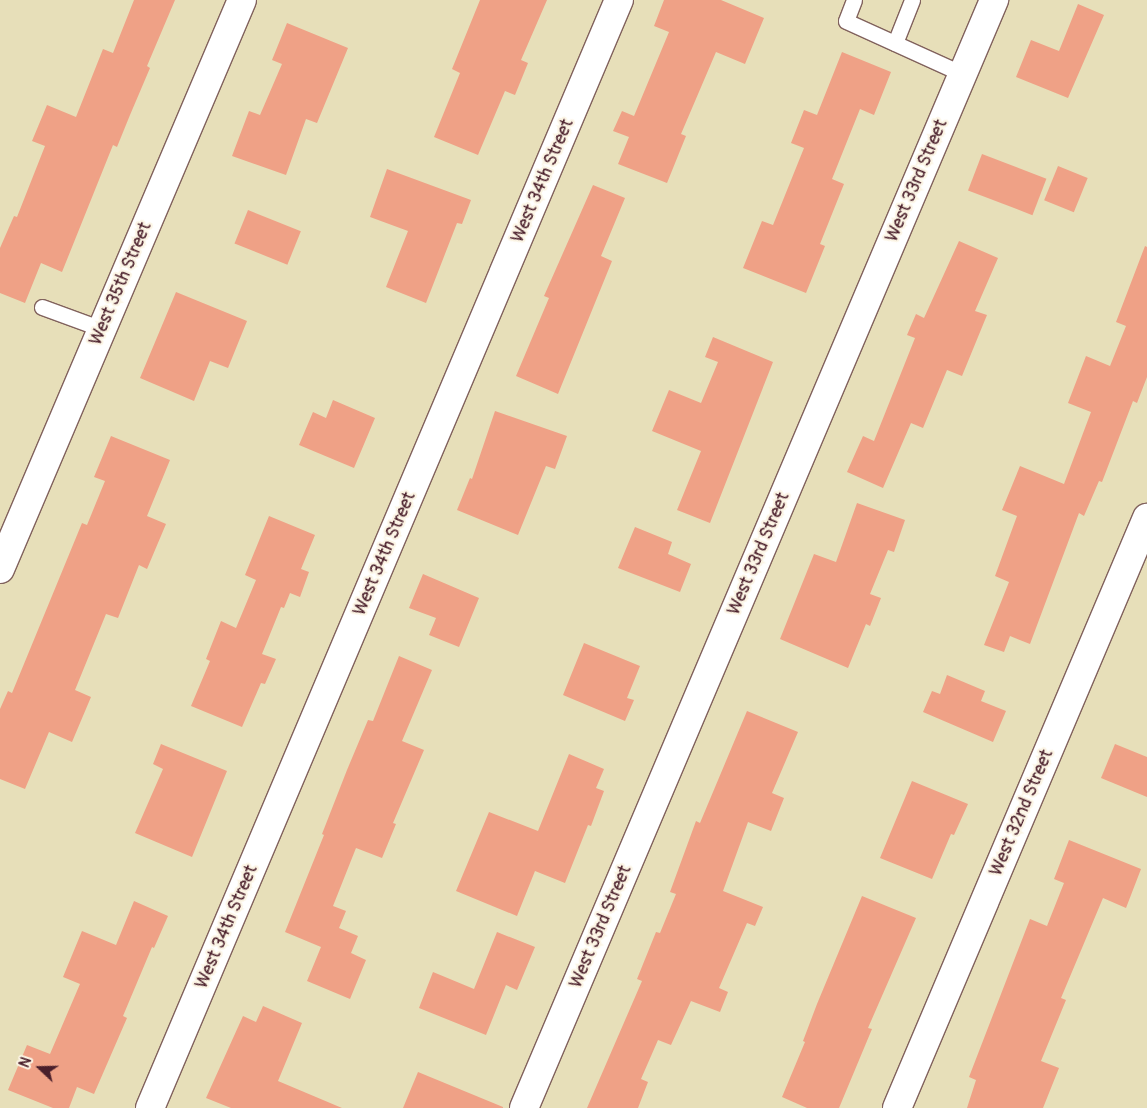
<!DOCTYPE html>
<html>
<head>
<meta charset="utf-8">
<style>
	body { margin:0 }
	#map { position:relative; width:1147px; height:1108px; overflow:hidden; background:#e7dfb9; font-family:Pangolin,sans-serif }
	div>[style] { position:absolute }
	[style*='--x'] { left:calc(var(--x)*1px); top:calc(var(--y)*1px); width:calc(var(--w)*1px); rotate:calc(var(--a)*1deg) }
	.building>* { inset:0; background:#efa186; transform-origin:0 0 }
	.roads { filter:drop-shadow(1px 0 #81625d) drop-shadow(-1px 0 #81625d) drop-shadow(0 1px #81625d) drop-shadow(0 -1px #81625d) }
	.lane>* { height:15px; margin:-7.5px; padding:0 7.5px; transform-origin:7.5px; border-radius:7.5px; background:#fff }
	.street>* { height:28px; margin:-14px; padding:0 14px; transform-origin:14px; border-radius:14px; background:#fff }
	span { translate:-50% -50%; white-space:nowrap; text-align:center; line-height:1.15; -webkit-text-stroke:4.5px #fcf5e5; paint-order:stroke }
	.street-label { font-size:18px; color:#4a1f2b }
	.north { position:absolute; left:15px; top:1043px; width:50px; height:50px; -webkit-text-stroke:4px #fcf5e5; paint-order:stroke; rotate:291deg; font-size:14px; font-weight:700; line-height:20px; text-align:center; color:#4a1f2b }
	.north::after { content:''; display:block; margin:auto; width:18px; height:22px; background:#4a1f2b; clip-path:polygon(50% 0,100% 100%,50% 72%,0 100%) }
</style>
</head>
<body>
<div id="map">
	<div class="building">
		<div style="clip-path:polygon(134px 0,175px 0,147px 66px,150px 68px,130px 115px,117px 147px,113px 145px,62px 272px,41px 263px,25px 303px,0 293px,0 248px,14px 216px,17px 217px,45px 146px,32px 141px,47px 105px,76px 117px,103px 49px,113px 53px)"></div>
		<div style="clip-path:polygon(480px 0,547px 0,521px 60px,528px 63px,515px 95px,505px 91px,478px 155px,434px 137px,460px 73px,452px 69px)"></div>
		<div style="clip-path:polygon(664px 0,721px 0,764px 18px,745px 64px,716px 52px,681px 134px,686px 136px,667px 183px,618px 164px,629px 137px,613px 131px,622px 111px,634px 116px,669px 32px,654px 26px)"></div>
		<div style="clip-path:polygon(1078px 4px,1104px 15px,1068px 98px,1016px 77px,1031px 40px,1059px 51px)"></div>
		<div style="clip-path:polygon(287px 23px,348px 48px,317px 123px,306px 119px,286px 175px,232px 156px,249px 111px,260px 115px,282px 64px,272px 60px)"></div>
		<div style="clip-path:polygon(842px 52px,891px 72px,874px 115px,860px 109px,832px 179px,844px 184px,820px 244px,825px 246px,806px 293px,743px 268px,762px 221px,773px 225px,804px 148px,791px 143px,804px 110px,817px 115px)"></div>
		<div style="left:982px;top:154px;width:69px;height:39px;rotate:21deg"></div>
		<div style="left:1058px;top:166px;width:32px;height:37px;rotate:22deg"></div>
		<div style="clip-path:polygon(387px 169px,471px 200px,462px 224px,457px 223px,426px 303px,386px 287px,408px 231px,370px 217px)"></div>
		<div style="clip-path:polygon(593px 185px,625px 198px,601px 256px,612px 261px,558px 394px,516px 376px,549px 298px,544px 296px)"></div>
		<div style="left:248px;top:210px;width:57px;height:36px;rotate:22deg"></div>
		<div style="clip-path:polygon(959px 241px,998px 258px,975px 311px,987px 315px,962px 376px,947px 370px,923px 428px,911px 423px,883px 488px,847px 472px,863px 436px,874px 441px,915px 338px,907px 335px,916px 314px,924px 318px)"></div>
		<div style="clip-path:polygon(1145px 246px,1147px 247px,1147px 377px,1137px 403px,1133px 401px,1102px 482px,1099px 481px,1084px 516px,1079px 513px,1030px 644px,1010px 636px,1004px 652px,984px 645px,1009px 582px,995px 576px,1017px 516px,1002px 510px,1020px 466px,1064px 484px,1091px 412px,1068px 403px,1086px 356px,1110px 366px,1126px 326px,1116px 322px)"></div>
		<div style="clip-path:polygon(176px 292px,247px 321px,228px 368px,210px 361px,194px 401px,140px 378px)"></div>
		<div style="clip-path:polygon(713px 337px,773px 362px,710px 523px,677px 510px,701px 451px,652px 431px,669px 390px,701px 403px,718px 362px,705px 357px)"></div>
		<div style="clip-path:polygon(333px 400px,375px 418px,354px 468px,299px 445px,313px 412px,326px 418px)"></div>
		<div style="clip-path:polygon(495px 411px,567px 436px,555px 469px,546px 466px,518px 535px,457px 510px,470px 478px,472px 479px)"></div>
		<div style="clip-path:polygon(111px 436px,170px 460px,147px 516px,166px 524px,147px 569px,139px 565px,118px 618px,106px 614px,75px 690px,91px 697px,72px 742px,49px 732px,25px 789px,0 779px,0 709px,8px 691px,12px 693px,82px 523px,87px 525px,105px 481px,94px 477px)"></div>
		<div style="clip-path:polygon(857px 503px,905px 520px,894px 552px,888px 550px,870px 594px,881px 598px,870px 626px,866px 624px,848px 668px,780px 639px,814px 554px,836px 562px)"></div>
		<div style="clip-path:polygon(269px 516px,315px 535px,301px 569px,309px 572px,300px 597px,290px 593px,284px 608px,281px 607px,262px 654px,276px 659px,265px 684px,261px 683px,242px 727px,191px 706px,210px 661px,206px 659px,221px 621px,236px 628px,256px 580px,245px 575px)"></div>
		<div style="clip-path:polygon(635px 527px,672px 542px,668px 554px,691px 564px,680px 592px,618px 568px)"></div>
		<div style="clip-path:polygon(423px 574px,479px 598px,459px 647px,429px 635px,436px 618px,409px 608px)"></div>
		<div style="clip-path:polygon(584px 643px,640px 666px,627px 698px,634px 700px,625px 721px,563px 695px)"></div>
		<div style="clip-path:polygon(399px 656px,432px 670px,402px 741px,424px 750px,393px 823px,396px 824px,382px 858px,356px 848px,333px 906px,346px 911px,339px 928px,358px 936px,351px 953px,366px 960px,350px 999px,307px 981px,321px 947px,285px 932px,324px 835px,322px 834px,347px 770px,368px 720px,373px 721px)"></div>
		<div style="clip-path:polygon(947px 675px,985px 691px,981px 701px,1006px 711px,993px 742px,923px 712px,932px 691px,940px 694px)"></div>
		<div style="clip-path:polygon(747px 711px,798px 732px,772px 793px,784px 798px,771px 831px,748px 822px,723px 891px,763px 907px,755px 926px,747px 923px,719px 988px,728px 992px,720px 1012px,691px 1001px,671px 1045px,658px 1040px,641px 1079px,648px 1082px,638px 1108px,587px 1108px,642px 981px,637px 979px,656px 932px,660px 933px,676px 894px,670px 892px,696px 821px,700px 823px)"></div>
		<div style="clip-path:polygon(161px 744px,227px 771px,192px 857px,135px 833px,163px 769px,153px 764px)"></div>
		<div style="clip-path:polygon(1115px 744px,1147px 757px,1147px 797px,1101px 778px)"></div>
		<div style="clip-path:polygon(569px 754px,604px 769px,596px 788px,604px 791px,591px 826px,588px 825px,565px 883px,535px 871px,517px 916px,456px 891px,489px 812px,538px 831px)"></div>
		<div style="clip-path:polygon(912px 781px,968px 804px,954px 835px,951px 834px,932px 879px,880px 858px)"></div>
		<div style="clip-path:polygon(1069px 840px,1141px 869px,1126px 908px,1103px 898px,1061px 998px,1066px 1000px,1041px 1061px,1059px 1068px,1043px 1108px,967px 1108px,976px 1080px,969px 1077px,1030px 919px,1047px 926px,1064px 883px,1054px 879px)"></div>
		<div style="clip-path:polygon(862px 896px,916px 918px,868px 1028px,872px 1029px,839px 1108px,807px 1108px,782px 1097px,805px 1042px,803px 1041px,817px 1004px)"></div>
		<div style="clip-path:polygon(134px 901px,168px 916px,154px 948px,152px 947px,123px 1016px,127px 1018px,94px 1094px,77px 1087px,69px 1108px,53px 1108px,8px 1090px,27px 1045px,50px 1054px,80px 984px,63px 977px,82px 931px,116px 945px)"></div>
		<div style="clip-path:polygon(497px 932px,535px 947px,517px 990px,506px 985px,486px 1035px,419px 1008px,433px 972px,474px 989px)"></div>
		<div style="clip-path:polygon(263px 1006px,302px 1023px,278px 1081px,342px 1108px,231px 1108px,206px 1098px,243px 1016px,256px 1022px)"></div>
		<div style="clip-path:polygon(418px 1072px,503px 1107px,503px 1108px,403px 1108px)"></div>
	</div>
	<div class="roads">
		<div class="lane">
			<div style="--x:854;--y:0;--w:22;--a:111"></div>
			<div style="--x:846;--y:21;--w:128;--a:24.4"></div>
			<div style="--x:895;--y:43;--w:46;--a:-68.4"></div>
			<div style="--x:42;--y:307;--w:64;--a:20.1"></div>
		</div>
		<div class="street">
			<div style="--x:0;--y:569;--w:618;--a:-66.96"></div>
			<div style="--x:150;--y:1108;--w:1203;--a:-67.06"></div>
			<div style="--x:524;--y:1108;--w:1204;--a:-67.01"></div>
			<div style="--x:897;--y:1108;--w:641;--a:-67.04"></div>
		</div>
	</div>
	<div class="street-label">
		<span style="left:543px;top:181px;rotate:-67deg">West 34th Street</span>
		<span style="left:917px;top:181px;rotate:-67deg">West 33rd Street</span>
		<span style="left:121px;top:284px;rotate:-67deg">West 35th Street</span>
		<span style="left:385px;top:554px;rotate:-67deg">West 34th Street</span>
		<span style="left:759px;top:554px;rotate:-67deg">West 33rd Street</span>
		<span style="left:1022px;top:813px;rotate:-67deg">West 32nd Street</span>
		<span style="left:227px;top:927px;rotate:-67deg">West 34th Street</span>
		<span style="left:601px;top:927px;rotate:-67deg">West 33rd Street</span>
	</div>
	<div class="north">N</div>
</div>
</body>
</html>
